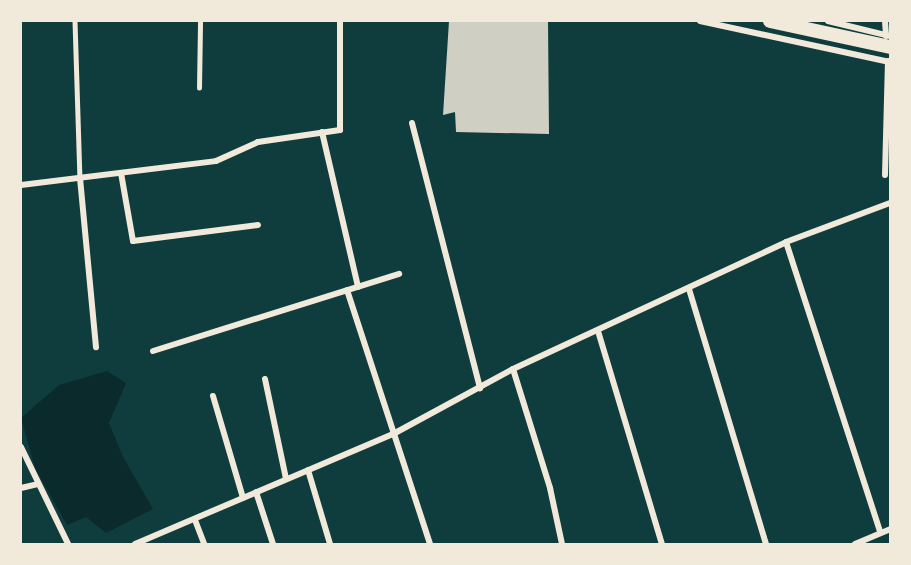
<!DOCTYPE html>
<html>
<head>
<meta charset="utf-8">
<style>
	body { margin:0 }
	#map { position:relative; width:911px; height:565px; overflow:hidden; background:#0f3d3e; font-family:Barlow,sans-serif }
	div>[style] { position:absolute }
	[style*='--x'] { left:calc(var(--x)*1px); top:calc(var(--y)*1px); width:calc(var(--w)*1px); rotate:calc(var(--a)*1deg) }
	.water>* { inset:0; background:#0a2a2b }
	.building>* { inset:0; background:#cfcfc3 }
	.service>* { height:4.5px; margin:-2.25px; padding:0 2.25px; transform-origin:2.25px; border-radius:2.25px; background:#f1e9da }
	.minor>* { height:6px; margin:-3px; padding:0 3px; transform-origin:3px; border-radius:3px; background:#f1e9da }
	.primary>* { height:14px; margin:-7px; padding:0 7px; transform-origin:7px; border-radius:7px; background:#f1e9da }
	span { translate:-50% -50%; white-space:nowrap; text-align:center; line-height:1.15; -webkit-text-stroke:4.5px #f1e9da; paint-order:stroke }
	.frame { position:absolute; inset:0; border:22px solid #f1e9da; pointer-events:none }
</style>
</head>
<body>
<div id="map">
	<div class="water">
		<div style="clip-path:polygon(107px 371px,126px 383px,109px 423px,123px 457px,153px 509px,106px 533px,86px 517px,67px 525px,35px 468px,21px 418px,59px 385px)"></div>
	</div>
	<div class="building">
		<div style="clip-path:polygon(449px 21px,548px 21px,549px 134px,456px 132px,455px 112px,443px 115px)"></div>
	</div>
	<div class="service">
		<div style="--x:75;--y:21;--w:157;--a:88.2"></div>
		<div style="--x:199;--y:88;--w:67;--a:-89.1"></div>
	</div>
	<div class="minor">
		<div style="--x:700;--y:21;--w:194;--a:12.2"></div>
		<div style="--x:828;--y:21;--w:64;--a:13.6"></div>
		<div style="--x:885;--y:21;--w:15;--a:86"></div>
		<div style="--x:412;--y:123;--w:274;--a:75.6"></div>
		<div style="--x:322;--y:132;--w:159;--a:76.9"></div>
		<div style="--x:121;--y:173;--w:69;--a:80"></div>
		<div style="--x:133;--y:241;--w:126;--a:-7.3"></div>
		<div style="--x:885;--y:175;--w:114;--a:-88.5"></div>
		<div style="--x:80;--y:178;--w:170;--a:84.6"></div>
		<div style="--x:21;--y:185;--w:196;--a:-7"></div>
		<div style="--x:216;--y:161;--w:46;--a:-24.3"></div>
		<div style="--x:258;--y:142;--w:83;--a:-8.3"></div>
		<div style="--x:340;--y:130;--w:109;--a:-90"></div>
		<div style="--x:786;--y:242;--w:305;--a:72"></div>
		<div style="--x:689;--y:289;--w:266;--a:73.2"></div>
		<div style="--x:347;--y:290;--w:267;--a:71.9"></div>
		<div style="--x:598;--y:331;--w:222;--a:73.3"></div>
		<div style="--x:153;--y:351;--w:258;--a:-17.4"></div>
		<div style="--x:513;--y:369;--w:125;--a:72.7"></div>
		<div style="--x:550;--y:488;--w:57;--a:77.9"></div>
		<div style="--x:265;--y:379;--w:102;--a:78.1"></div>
		<div style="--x:213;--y:396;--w:106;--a:73.6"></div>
		<div style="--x:21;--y:447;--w:108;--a:64.1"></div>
		<div style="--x:308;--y:470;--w:77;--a:73.4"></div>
		<div style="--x:21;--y:488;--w:17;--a:-13"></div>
		<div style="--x:256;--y:492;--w:55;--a:71.9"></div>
		<div style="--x:195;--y:520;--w:26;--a:69"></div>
		<div style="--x:135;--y:544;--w:283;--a:-23.1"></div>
		<div style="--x:395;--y:433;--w:134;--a:-28.5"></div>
		<div style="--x:513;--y:369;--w:301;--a:-24.9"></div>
		<div style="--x:786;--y:242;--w:111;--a:-20.6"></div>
		<div style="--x:855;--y:544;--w:38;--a:-23"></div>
	</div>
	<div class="primary">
		<div style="--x:770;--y:21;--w:123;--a:12.2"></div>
	</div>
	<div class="frame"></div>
</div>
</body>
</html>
